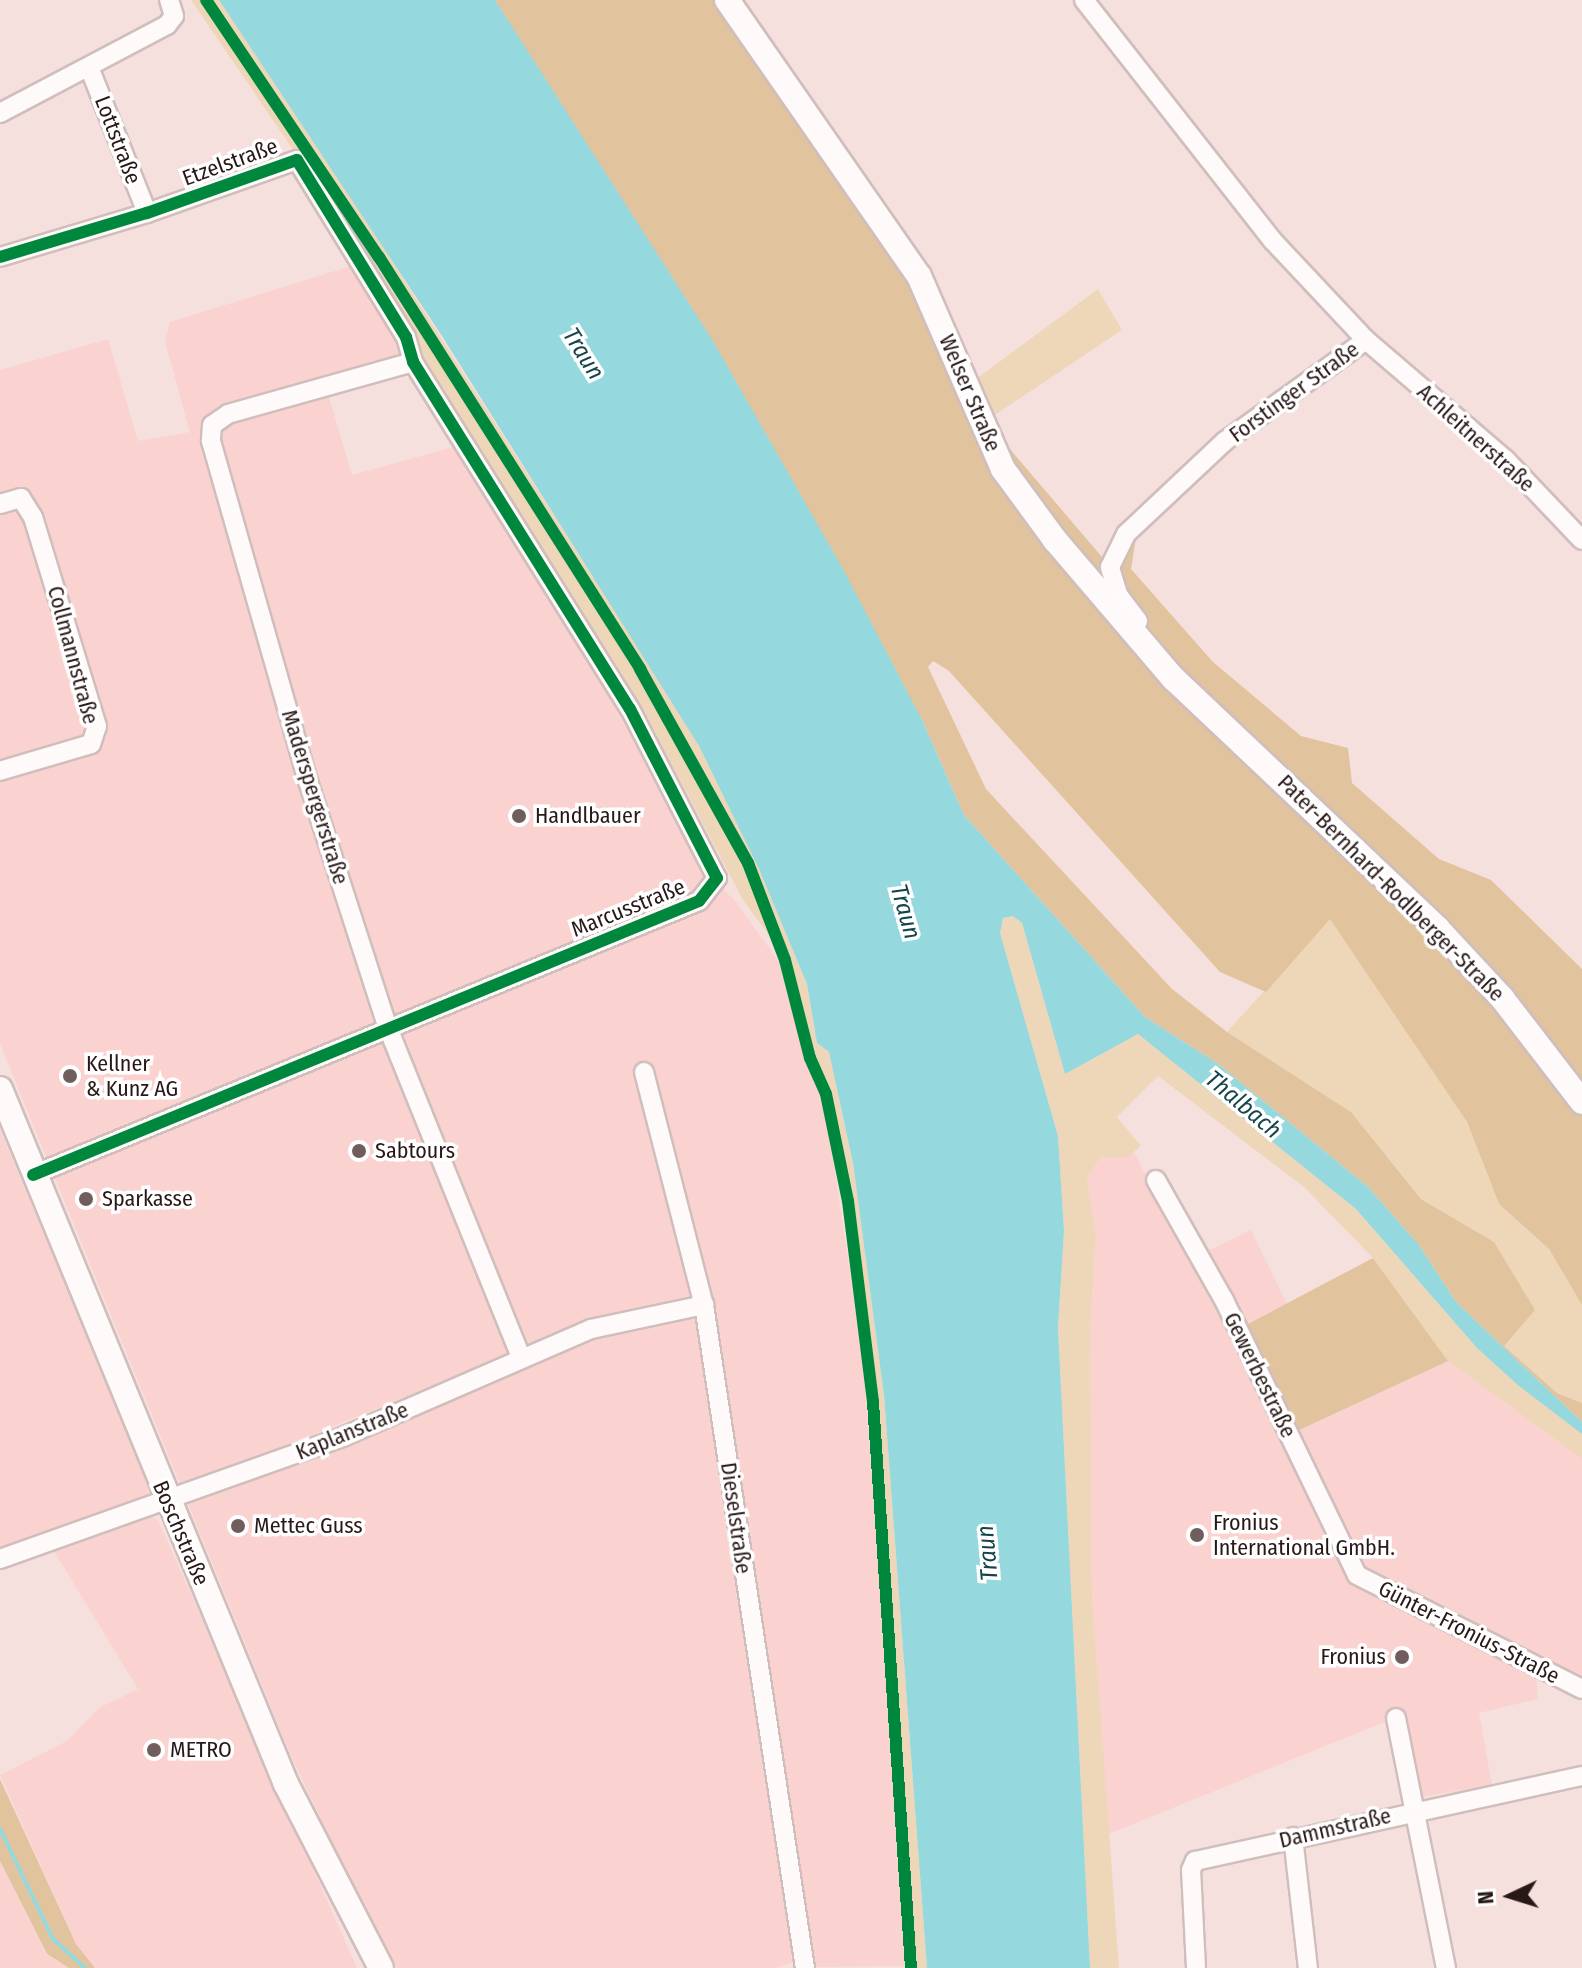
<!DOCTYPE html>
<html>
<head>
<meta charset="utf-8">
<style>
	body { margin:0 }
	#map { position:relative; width:1582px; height:1968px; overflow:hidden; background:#f5e0de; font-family:"Fira Sans Condensed",sans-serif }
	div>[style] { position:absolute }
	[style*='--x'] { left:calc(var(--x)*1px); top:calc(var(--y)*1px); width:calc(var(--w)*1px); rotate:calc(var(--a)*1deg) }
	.built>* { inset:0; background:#fad3d0; transform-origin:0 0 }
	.green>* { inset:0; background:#eed7b9 }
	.forest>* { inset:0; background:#e1c49d }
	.water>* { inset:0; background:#95d9df }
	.stream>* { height:4px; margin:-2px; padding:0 2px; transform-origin:2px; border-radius:2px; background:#95d9df }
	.roads { filter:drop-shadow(2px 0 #d0bebc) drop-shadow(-2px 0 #d0bebc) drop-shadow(0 2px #d0bebc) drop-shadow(0 -2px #d0bebc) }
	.minor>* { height:18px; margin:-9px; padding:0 9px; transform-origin:9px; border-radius:9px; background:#fefafa }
	.major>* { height:24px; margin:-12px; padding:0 12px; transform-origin:12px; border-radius:12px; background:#fefafa }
	.cycleway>* { height:12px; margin:-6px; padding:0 6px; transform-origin:6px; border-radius:6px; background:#00873e }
	.dots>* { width:22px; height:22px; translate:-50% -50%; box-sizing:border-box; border:4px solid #fff; border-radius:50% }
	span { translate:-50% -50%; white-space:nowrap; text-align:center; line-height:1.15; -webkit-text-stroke:7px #fff; paint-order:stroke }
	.street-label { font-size:22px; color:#281817 }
	.poi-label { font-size:22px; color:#281817 }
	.left { translate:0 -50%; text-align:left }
	.right { translate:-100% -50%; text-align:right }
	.water-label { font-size:24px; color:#144549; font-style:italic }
	.north { position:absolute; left:1470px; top:1856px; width:80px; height:80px; -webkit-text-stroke:6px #fff; paint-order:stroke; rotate:266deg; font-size:22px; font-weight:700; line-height:32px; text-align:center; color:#281817 }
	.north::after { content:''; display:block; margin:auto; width:28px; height:36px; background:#281817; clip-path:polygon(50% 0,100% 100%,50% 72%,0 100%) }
</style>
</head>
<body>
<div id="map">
	<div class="built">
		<div style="clip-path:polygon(351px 266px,412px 369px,328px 394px,352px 475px,457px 446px,565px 616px,706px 875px,734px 899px,782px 966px,806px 1059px,825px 1105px,863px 1360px,909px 1966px,808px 1967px,710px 1299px,607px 1319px,525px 1347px,182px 1489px,0 1044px,0 370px,108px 339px,138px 441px,190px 432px,165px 342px,170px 322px)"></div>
		<div style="clip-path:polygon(0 1130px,154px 1494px,0 1554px)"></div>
		<div style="clip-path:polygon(1134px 1152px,1282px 1438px,1448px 1361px,1582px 1459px,1582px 1683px,1534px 1656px,1538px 1699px,1479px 1713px,1492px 1785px,1421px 1797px,1407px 1713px,1106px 1835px,1092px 1597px,1090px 1330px,1096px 1236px,1087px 1178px,1101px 1157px,1127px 1158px)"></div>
		<div style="left:1251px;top:1230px;width:82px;height:54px;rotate:64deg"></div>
		<div style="clip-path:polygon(698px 1317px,797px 1961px,775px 1968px,398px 1968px,357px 1895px,291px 1756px,188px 1504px,563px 1346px)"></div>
		<div style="clip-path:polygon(147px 1515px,158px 1520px,357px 1968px,95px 1968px,76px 1944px,0 1775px,67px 1741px,99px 1708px,138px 1689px,54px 1551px)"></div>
		<div style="clip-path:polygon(0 1861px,46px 1954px,69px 1968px,0 1968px)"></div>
	</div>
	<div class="green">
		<div style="clip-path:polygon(191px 0,219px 0,299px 115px,632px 638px,699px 746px,759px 869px,807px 984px,817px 1043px,829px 1052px,853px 1163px,884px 1395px,927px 1968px,913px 1968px,874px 1388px,846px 1167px,830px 1093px,811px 1053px,790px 964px,743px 900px,638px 700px,298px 157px)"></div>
		<div style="clip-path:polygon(1098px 289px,1122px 330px,986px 421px,972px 382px)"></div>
		<div style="clip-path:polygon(1013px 916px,1022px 923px,1065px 1074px,1138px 1034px,1356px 1209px,1477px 1348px,1582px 1434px,1582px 1459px,1448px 1361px,1373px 1258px,1304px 1187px,1158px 1076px,1117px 1117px,1141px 1146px,1127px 1158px,1101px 1157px,1087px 1178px,1096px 1236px,1090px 1330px,1092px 1597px,1119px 1968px,1090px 1968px,1058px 1328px,1064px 1230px,1058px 1136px,1000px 933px,1003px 918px)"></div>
		<div style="clip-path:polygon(1330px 918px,1467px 1122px,1499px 1204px,1549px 1249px,1582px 1305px,1582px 1403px,1557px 1393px,1504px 1346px,1494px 1242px,1421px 1199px,1351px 1112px,1227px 1032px)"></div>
	</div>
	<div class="forest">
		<div style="clip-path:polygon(495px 0,714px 0,877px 231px,915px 294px,967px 421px,986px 421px,1102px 557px,1136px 538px,1131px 569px,1213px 662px,1301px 736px,1348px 748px,1352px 783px,1439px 859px,1491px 880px,1582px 969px,1582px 1305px,1549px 1249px,1499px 1204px,1467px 1122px,1330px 919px,1266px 992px,1220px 972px,949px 671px,933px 661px,928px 667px,986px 789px,1172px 989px,1227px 1032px,1351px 1112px,1421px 1199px,1494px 1242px,1535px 1310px,1504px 1346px,1557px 1393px,1582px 1403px,1582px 1422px,1456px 1302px,1419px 1245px,1368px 1187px,1217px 1063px,1145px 1017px,964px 815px,922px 720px)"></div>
		<div style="clip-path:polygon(1373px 1258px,1448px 1361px,1295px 1432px,1240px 1328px)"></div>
		<div style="clip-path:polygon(0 1779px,76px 1944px,95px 1968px,69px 1968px,47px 1954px,0 1861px)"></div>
	</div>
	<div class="water">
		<div style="clip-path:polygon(219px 0,495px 0,713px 341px,843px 569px,922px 720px,964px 815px,1145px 1017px,1217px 1063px,1368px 1187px,1419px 1245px,1456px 1302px,1582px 1422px,1582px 1434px,1519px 1386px,1477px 1348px,1356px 1209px,1138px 1034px,1065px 1074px,1022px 923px,1013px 916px,1003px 918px,1000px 933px,1058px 1136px,1064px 1230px,1058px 1328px,1090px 1968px,927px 1968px,884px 1395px,853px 1163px,829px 1052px,817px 1043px,807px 984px,759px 869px,699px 746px,442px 336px)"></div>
	</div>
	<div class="stream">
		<div style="--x:0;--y:1829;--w:122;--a:64.3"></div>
		<div style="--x:53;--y:1939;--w:43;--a:42.2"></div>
	</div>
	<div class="roads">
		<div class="minor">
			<div style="--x:1084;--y:0;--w:306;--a:51.9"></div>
			<div style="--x:1273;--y:241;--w:136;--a:46.8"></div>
			<div style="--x:1366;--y:340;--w:184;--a:40.6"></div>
			<div style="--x:1506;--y:460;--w:110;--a:46.5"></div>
			<div style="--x:89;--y:67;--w:157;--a:68.3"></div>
			<div style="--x:0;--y:113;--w:189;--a:-27.8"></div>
			<div style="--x:167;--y:25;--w:11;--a:-52"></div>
			<div style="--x:174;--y:16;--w:17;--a:-107"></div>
			<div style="--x:0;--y:257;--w:153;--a:-16.7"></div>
			<div style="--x:147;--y:213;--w:159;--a:-19.5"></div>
			<div style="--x:297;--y:160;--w:208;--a:58.4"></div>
			<div style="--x:406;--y:337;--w:26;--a:74"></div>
			<div style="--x:413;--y:362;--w:409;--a:58"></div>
			<div style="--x:630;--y:709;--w:190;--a:62.8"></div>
			<div style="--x:717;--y:878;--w:29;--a:128"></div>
			<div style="--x:699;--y:901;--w:720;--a:157.64"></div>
			<div style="--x:413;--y:362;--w:192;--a:164.3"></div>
			<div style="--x:228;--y:414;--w:19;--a:145"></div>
			<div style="--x:212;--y:425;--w:16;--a:94"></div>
			<div style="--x:211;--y:441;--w:354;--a:74.1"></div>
			<div style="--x:308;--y:781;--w:260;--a:72.1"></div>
			<div style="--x:388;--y:1028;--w:356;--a:68"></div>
			<div style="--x:0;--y:504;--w:22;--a:-16"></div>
			<div style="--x:21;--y:498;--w:22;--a:58"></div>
			<div style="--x:33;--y:517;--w:219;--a:73"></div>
			<div style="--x:97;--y:726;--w:19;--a:108"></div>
			<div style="--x:91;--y:744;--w:95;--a:163.5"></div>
			<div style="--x:1138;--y:621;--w:34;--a:-127"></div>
			<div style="--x:1118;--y:594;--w:28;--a:-107"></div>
			<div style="--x:1110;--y:567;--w:37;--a:-64"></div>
			<div style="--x:1126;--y:534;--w:136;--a:-43.2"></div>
			<div style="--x:1225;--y:441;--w:173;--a:-35.6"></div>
			<div style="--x:644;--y:1072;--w:241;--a:75.6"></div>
			<div style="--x:704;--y:1305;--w:671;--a:81.34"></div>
			<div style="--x:1156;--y:1180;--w:138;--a:60.5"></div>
			<div style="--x:1224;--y:1300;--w:305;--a:64.2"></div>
			<div style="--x:1357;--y:1575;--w:252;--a:26.9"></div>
			<div style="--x:0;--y:1559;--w:366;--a:-19.6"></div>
			<div style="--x:345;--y:1436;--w:268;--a:-23.5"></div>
			<div style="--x:591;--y:1329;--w:116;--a:-12"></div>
			<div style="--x:1396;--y:1718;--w:255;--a:78.7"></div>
			<div style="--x:1293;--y:1837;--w:132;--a:83.5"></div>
			<div style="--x:1196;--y:1968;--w:98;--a:-92.9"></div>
			<div style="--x:1191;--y:1870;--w:10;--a:-66"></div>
			<div style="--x:1195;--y:1861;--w:396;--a:-12.4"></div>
		</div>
		<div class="major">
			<div style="--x:727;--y:0;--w:336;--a:55.2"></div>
			<div style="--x:919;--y:276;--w:210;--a:66.5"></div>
			<div style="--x:1003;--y:469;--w:88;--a:53.8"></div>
			<div style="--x:1055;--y:540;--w:182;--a:49.5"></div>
			<div style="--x:1173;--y:678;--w:364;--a:43.4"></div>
			<div style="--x:1437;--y:928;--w:96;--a:47.1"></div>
			<div style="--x:1502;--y:998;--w:131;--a:52.4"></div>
			<div style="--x:0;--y:1089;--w:752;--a:67.63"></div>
			<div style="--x:286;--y:1784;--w:207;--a:62.7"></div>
		</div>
	</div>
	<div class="cycleway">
		<div style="--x:206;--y:0;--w:310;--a:56.1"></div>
		<div style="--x:379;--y:257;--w:488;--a:57.6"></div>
		<div style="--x:640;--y:669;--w:222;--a:60.9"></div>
		<div style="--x:748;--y:863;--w:104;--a:69.1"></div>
		<div style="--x:785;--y:960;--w:101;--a:75.7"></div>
		<div style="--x:810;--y:1058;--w:39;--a:66"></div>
		<div style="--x:826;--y:1094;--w:109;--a:78.4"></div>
		<div style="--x:848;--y:1201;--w:203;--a:82.9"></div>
		<div style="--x:873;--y:1402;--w:567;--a:86.16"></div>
		<div style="--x:0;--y:257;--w:153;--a:-16.7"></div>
		<div style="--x:147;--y:213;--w:159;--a:-19.5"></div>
		<div style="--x:297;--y:160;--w:208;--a:58.4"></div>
		<div style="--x:406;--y:337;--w:26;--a:74"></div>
		<div style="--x:413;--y:362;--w:409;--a:58"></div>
		<div style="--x:630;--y:709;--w:190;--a:62.8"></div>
		<div style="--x:717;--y:878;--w:29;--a:128"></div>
		<div style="--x:699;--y:901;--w:720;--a:157.64"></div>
	</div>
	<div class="dots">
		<div style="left:519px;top:816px;background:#705e5d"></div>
		<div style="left:70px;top:1076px;background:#705e5d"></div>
		<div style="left:359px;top:1151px;background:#705e5d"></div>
		<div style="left:86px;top:1199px;background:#705e5d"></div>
		<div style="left:238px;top:1526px;background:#705e5d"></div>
		<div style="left:1197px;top:1535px;background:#705e5d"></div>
		<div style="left:1402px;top:1657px;background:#705e5d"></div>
		<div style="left:154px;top:1750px;background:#705e5d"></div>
	</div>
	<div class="street-label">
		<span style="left:118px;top:140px;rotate:69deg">Lottstraße</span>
		<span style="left:230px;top:162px;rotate:-20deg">Etzelstraße</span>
		<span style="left:1294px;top:392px;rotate:-36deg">Forstinger Straße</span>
		<span style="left:970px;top:393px;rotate:67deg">Welser Straße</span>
		<span style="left:1476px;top:438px;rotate:42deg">Achleitnerstraße</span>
		<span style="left:73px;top:655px;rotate:75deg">Collmannstraße</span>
		<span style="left:315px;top:797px;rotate:73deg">Maderspergerstraße</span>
		<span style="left:1391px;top:888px;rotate:45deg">Pater-Bernhard-Rodlberger-Straße</span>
		<span style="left:628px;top:908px;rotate:-22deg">Marcusstraße</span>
		<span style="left:1260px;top:1375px;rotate:64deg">Gewerbestraße</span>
		<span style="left:352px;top:1431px;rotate:-22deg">Kaplanstraße</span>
		<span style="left:736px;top:1518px;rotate:82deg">Dieselstraße</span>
		<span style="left:181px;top:1533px;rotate:67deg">Boschstraße</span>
		<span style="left:1469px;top:1632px;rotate:27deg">Günter-Fronius-Straße</span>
		<span style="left:1335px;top:1828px;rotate:-13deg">Dammstraße</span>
	</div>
	<div class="poi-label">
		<span class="left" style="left:535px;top:816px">Handlbauer</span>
		<span class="left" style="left:86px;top:1076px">Kellner<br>&amp; Kunz AG</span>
		<span class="left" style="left:375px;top:1151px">Sabtours</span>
		<span class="left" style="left:102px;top:1199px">Sparkasse</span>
		<span class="left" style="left:1213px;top:1535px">Fronius<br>International GmbH.</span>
		<span class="left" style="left:254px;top:1526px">Mettec Guss</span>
		<span class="right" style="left:1386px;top:1657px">Fronius</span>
		<span class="left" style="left:170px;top:1750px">METRO</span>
	</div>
	<div class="water-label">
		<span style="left:583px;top:354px;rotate:58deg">Traun</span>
		<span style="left:905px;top:912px;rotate:74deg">Traun</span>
		<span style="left:1243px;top:1105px;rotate:40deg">Thalbach</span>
		<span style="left:988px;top:1553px;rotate:-95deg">Traun</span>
	</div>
	<div class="north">N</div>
</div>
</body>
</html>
